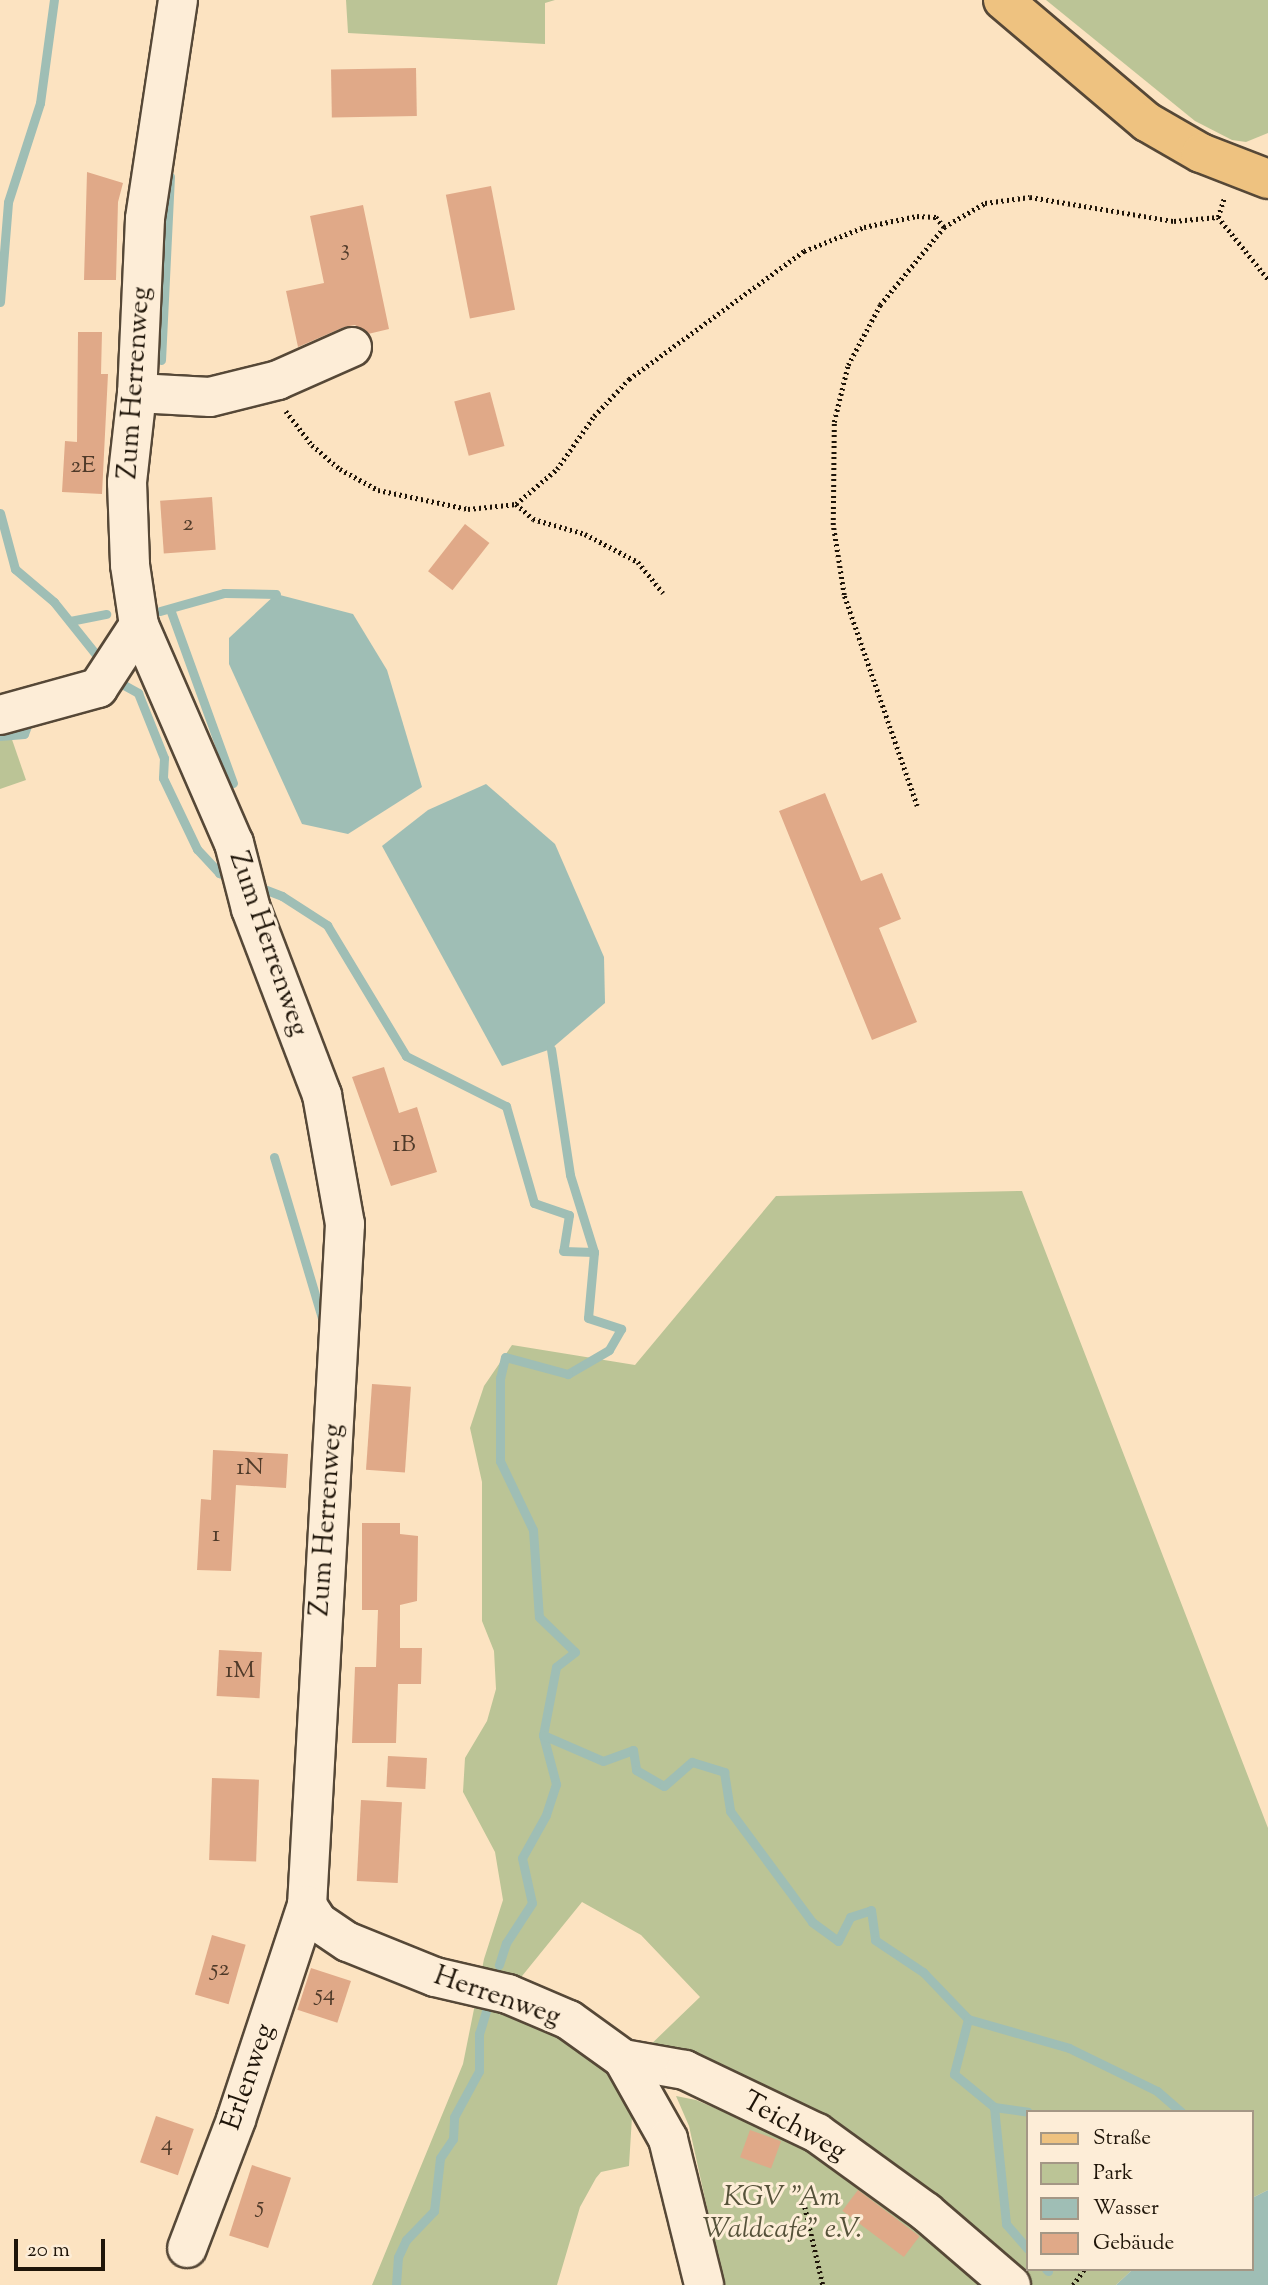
<!DOCTYPE html>
<html>
<head>
<meta charset="utf-8">
<style>
	body { margin:0 }
	#map { position:relative; width:1268px; height:2285px; overflow:hidden; background:#fce3c1; font-family:"Sorts Mill Goudy",serif }
	div>[style] { position:absolute }
	[style*='--x'] { left:calc(var(--x)*1px); top:calc(var(--y)*1px); width:calc(var(--w)*1px); rotate:calc(var(--a)*1deg) }
	.green>* { inset:0; background:#bbc496 }
	.water>* { inset:0; background:#9fbeb5 }
	.stream>* { height:9px; margin:-4.5px; padding:0 4.5px; transform-origin:4.5px; border-radius:4.5px; background:#9fbeb5 }
	.building>* { inset:0; background:#e0a988; transform-origin:0 0 }
	.path>* { height:4.5px; margin-top:-2.25px; transform-origin:0; background:repeating-linear-gradient(90deg,#1f1509 0 2px,transparent 0 5.5px) }
	.roads { filter:drop-shadow(2px 0 #564837) drop-shadow(-2px 0 #564837) drop-shadow(0 2px #564837) drop-shadow(0 -2px #564837) }
	.minor>* { height:38px; margin:-19px; padding:0 19px; transform-origin:19px; border-radius:19px; background:#fdedd7 }
	.major>* { height:38px; margin:-19px; padding:0 19px; transform-origin:19px; border-radius:19px; background:#eec280 }
	span { translate:-50% -50%; white-space:nowrap; text-align:center; line-height:1.15; -webkit-text-stroke:6px #fdedd7; paint-order:stroke }
	.number-label { font-size:24px; color:#4f3a29 }
	.number-label span { -webkit-text-stroke-width:0 }
	.street-label { font-size:28px; color:#1f1509 }
	.park-label { font-size:28px; color:#56523a; font-style:italic }
	.legend { position:absolute; left:1026px; top:2110px; width:228px; height:161px; box-sizing:border-box; background:#fdedd7; border:2px solid #a49785; margin:0; padding:9px 12px; list-style:none; font-size:21px; color:#1f1509 }
	.legend li { display:flex; align-items:center; gap:14px; height:35px }
	.legend b { width:35px; border:2px solid #a49785 }
	.scale { position:absolute; left:14px; top:2239px; width:91px; height:32px; box-sizing:border-box; border:4px solid #1f1509; border-top:0; padding-left:9px; font-size:21px; line-height:24px; white-space:nowrap; color:#1f1509; -webkit-text-stroke:5px #fdedd7; paint-order:stroke }
</style>
</head>
<body>
<div id="map">
	<div class="green">
		<div style="clip-path:polygon(346px 0,555px 0,545px 3px,545px 44px,348px 33px)"></div>
		<div style="clip-path:polygon(1046px 0,1268px 0,1268px 133px,1246px 142px,1232px 140px,1195px 121px)"></div>
		<div style="clip-path:polygon(8px 728px,26px 780px,0 789px,0 729px)"></div>
		<div style="clip-path:polygon(evenodd,1022px 1191px,1268px 1828px,1268px 2190px,1252px 2198px,1252px 2112px,1028px 2112px,1028px 2269px,1133px 2269px,1116px 2285px,1030px 2285px,934px 2202px,689px 2061px,633px 2100px,629px 2166px,601px 2172px,596px 2178px,580px 2207px,557px 2285px,372px 2285px,463px 2064px,484px 1959px,503px 1900px,495px 1852px,463px 1792px,465px 1758px,487px 1721px,496px 1689px,494px 1651px,482px 1621px,482px 1482px,470px 1428px,484px 1386px,512px 1345px,635px 1365px,776px 1196px,1022px 1191px,582px 1902px,641px 1935px,700px 1997px,643px 2052px,518px 1981px,582px 1902px)"></div>
		<div style="clip-path:polygon(676px 2096px,696px 2100px,820px 2153px,919px 2224px,987px 2285px,724px 2285px,689px 2126px)"></div>
	</div>
	<div class="water">
		<div style="clip-path:polygon(276px 594px,353px 614px,387px 670px,422px 787px,348px 834px,302px 824px,229px 664px,229px 638px)"></div>
		<div style="clip-path:polygon(486px 784px,555px 844px,604px 957px,605px 1003px,551px 1049px,502px 1066px,382px 846px,428px 810px)"></div>
		<div style="clip-path:polygon(1268px 2190px,1268px 2285px,1116px 2285px,1133px 2269px,1252px 2269px,1252px 2198px)"></div>
	</div>
	<div class="stream">
		<div style="--x:0;--y:302;--w:100;--a:-85.4"></div>
		<div style="--x:8;--y:202;--w:104;--a:-72.1"></div>
		<div style="--x:40;--y:103;--w:104;--a:-82.3"></div>
		<div style="--x:161;--y:360;--w:184;--a:-87.2"></div>
		<div style="--x:0;--y:513;--w:58;--a:75"></div>
		<div style="--x:15;--y:569;--w:51;--a:40.2"></div>
		<div style="--x:54;--y:602;--w:77;--a:51.3"></div>
		<div style="--x:170;--y:609;--w:185;--a:70.1"></div>
		<div style="--x:160;--y:611;--w:66;--a:-15.7"></div>
		<div style="--x:224;--y:593;--w:52;--a:1.1"></div>
		<div style="--x:70;--y:621;--w:37;--a:-11"></div>
		<div style="--x:113;--y:679;--w:29;--a:29"></div>
		<div style="--x:138;--y:693;--w:70;--a:68.2"></div>
		<div style="--x:164;--y:758;--w:20;--a:93"></div>
		<div style="--x:163;--y:778;--w:79;--a:64.4"></div>
		<div style="--x:197;--y:849;--w:33;--a:47"></div>
		<div style="--x:219;--y:873;--w:15;--a:20"></div>
		<div style="--x:0;--y:736;--w:24;--a:-5"></div>
		<div style="--x:24;--y:734;--w:15;--a:-70"></div>
		<div style="--x:256;--y:886;--w:28;--a:21"></div>
		<div style="--x:282;--y:896;--w:54;--a:32.8"></div>
		<div style="--x:327;--y:925;--w:153;--a:58.9"></div>
		<div style="--x:406;--y:1056;--w:112;--a:26.6"></div>
		<div style="--x:506;--y:1106;--w:101;--a:73.9"></div>
		<div style="--x:534;--y:1203;--w:37;--a:19"></div>
		<div style="--x:569;--y:1215;--w:36;--a:99"></div>
		<div style="--x:563;--y:1251;--w:31;--a:2"></div>
		<div style="--x:594;--y:1252;--w:66;--a:95.2"></div>
		<div style="--x:588;--y:1318;--w:35;--a:18"></div>
		<div style="--x:621;--y:1329;--w:24;--a:120"></div>
		<div style="--x:609;--y:1350;--w:48;--a:149.7"></div>
		<div style="--x:568;--y:1374;--w:65;--a:-164.9"></div>
		<div style="--x:505;--y:1357;--w:22;--a:103"></div>
		<div style="--x:500;--y:1378;--w:83;--a:90"></div>
		<div style="--x:500;--y:1461;--w:76;--a:64.4"></div>
		<div style="--x:533;--y:1530;--w:87;--a:86.1"></div>
		<div style="--x:539;--y:1617;--w:50;--a:44.2"></div>
		<div style="--x:575;--y:1652;--w:24;--a:142"></div>
		<div style="--x:556;--y:1667;--w:69;--a:100.8"></div>
		<div style="--x:543;--y:1735;--w:51;--a:75.1"></div>
		<div style="--x:556;--y:1784;--w:33;--a:108"></div>
		<div style="--x:546;--y:1815;--w:49;--a:119.2"></div>
		<div style="--x:522;--y:1858;--w:46;--a:77.5"></div>
		<div style="--x:532;--y:1903;--w:48;--a:123"></div>
		<div style="--x:506;--y:1943;--w:23;--a:108"></div>
		<div style="--x:551;--y:1049;--w:127;--a:81.4"></div>
		<div style="--x:570;--y:1175;--w:81;--a:72.7"></div>
		<div style="--x:274;--y:1157;--w:168;--a:73.4"></div>
		<div style="--x:543;--y:1735;--w:65;--a:23.4"></div>
		<div style="--x:603;--y:1761;--w:32;--a:-20"></div>
		<div style="--x:633;--y:1750;--w:20;--a:81"></div>
		<div style="--x:636;--y:1770;--w:32;--a:30"></div>
		<div style="--x:664;--y:1786;--w:37;--a:-41"></div>
		<div style="--x:692;--y:1762;--w:34;--a:17"></div>
		<div style="--x:724;--y:1772;--w:39;--a:81"></div>
		<div style="--x:730;--y:1811;--w:138;--a:53.5"></div>
		<div style="--x:812;--y:1922;--w:32;--a:36"></div>
		<div style="--x:838;--y:1941;--w:27;--a:-63"></div>
		<div style="--x:850;--y:1917;--w:22;--a:-18"></div>
		<div style="--x:871;--y:1910;--w:30;--a:82"></div>
		<div style="--x:875;--y:1940;--w:58;--a:33.7"></div>
		<div style="--x:923;--y:1972;--w:65;--a:46.2"></div>
		<div style="--x:968;--y:2019;--w:57;--a:104.3"></div>
		<div style="--x:954;--y:2074;--w:52;--a:39.5"></div>
		<div style="--x:994;--y:2107;--w:118;--a:84.1"></div>
		<div style="--x:1006;--y:2224;--w:33;--a:49"></div>
		<div style="--x:968;--y:2019;--w:105;--a:16"></div>
		<div style="--x:1069;--y:2048;--w:98;--a:26"></div>
		<div style="--x:1157;--y:2091;--w:32;--a:41"></div>
		<div style="--x:994;--y:2107;--w:34;--a:8"></div>
		<div style="--x:1046;--y:2269;--w:3;--a:45"></div>
		<div style="--x:396;--y:2285;--w:28;--a:-86"></div>
		<div style="--x:398;--y:2257;--w:19;--a:-65"></div>
		<div style="--x:406;--y:2240;--w:40;--a:-46"></div>
		<div style="--x:434;--y:2211;--w:53;--a:-83.5"></div>
		<div style="--x:440;--y:2158;--w:23;--a:-56"></div>
		<div style="--x:453;--y:2139;--w:22;--a:-87"></div>
		<div style="--x:454;--y:2117;--w:52;--a:-61.5"></div>
		<div style="--x:479;--y:2071;--w:37;--a:-90"></div>
		<div style="--x:479;--y:2034;--w:28;--a:-73"></div>
	</div>
	<div class="building">
		<div style="left:416px;top:68px;width:48px;height:85px;rotate:89deg"></div>
		<div style="clip-path:polygon(87px 172px,123px 183px,118px 202px,116px 280px,84px 280px)"></div>
		<div style="left:491px;top:186px;width:126px;height:46px;rotate:79deg"></div>
		<div style="clip-path:polygon(363px 205px,389px 329px,368px 334px,355px 325px,344px 327px,298px 347px,286px 291px,324px 283px,310px 216px)"></div>
		<div style="clip-path:polygon(78px 332px,102px 332px,101px 374px,108px 374px,102px 494px,62px 492px,65px 441px,77px 442px)"></div>
		<div style="left:490px;top:392px;width:56px;height:37px;rotate:75deg"></div>
		<div style="left:212px;top:497px;width:53px;height:52px;rotate:86deg"></div>
		<div style="left:465px;top:524px;width:31px;height:60px;rotate:38deg"></div>
		<div style="clip-path:polygon(825px 793px,861px 881px,882px 873px,901px 919px,879px 928px,917px 1022px,872px 1040px,779px 811px)"></div>
		<div style="clip-path:polygon(384px 1067px,399px 1113px,417px 1107px,437px 1172px,391px 1186px,352px 1077px)"></div>
		<div style="left:372px;top:1384px;width:39px;height:86px;rotate:4deg"></div>
		<div style="clip-path:polygon(213px 1450px,288px 1454px,286px 1488px,236px 1485px,231px 1571px,197px 1570px,201px 1499px,211px 1500px)"></div>
		<div style="clip-path:polygon(362px 1523px,400px 1523px,400px 1534px,418px 1536px,417px 1601px,400px 1605px,400px 1648px,422px 1648px,421px 1684px,398px 1684px,396px 1743px,352px 1743px,355px 1667px,376px 1667px,378px 1610px,362px 1610px)"></div>
		<div style="left:219px;top:1650px;width:43px;height:46px;rotate:3deg"></div>
		<div style="left:388px;top:1756px;width:39px;height:31px;rotate:3deg"></div>
		<div style="left:212px;top:1778px;width:47px;height:82px;rotate:2deg"></div>
		<div style="left:361px;top:1800px;width:41px;height:81px;rotate:3deg"></div>
		<div style="left:212px;top:1935px;width:35px;height:62px;rotate:16deg"></div>
		<div style="left:311px;top:1968px;width:42px;height:44px;rotate:18deg"></div>
		<div style="left:156px;top:2116px;width:40px;height:49px;rotate:19deg"></div>
		<div style="left:750px;top:2130px;width:33px;height:29px;rotate:20deg"></div>
		<div style="left:252px;top:2165px;width:41px;height:74px;rotate:18deg"></div>
		<div style="left:858px;top:2190px;width:77px;height:26px;rotate:37deg"></div>
	</div>
	<div class="path">
		<div style="--x:1218;--y:217;--w:80;--a:51.1"></div>
		<div style="--x:1218;--y:217;--w:20;--a:-72"></div>
		<div style="--x:286;--y:411;--w:43;--a:52.6"></div>
		<div style="--x:312;--y:445;--w:37;--a:41"></div>
		<div style="--x:340;--y:469;--w:43;--a:28.9"></div>
		<div style="--x:378;--y:490;--w:92;--a:11.9"></div>
		<div style="--x:468;--y:509;--w:48;--a:-5.9"></div>
		<div style="--x:516;--y:504;--w:54;--a:-40.5"></div>
		<div style="--x:557;--y:469;--w:65;--a:-55.1"></div>
		<div style="--x:594;--y:416;--w:51;--a:-46.6"></div>
		<div style="--x:629;--y:379;--w:217;--a:-36.2"></div>
		<div style="--x:804;--y:251;--w:65;--a:-21.8"></div>
		<div style="--x:864;--y:227;--w:54;--a:-11.7"></div>
		<div style="--x:917;--y:216;--w:19;--a:3"></div>
		<div style="--x:936;--y:217;--w:13;--a:51"></div>
		<div style="--x:516;--y:504;--w:23;--a:41"></div>
		<div style="--x:533;--y:519;--w:54;--a:16.1"></div>
		<div style="--x:585;--y:534;--w:60;--a:27.8"></div>
		<div style="--x:638;--y:562;--w:40;--a:51"></div>
		<div style="--x:917;--y:806;--w:223;--a:-109.1"></div>
		<div style="--x:844;--y:595;--w:71;--a:-98.9"></div>
		<div style="--x:833;--y:525;--w:103;--a:-89.4"></div>
		<div style="--x:834;--y:422;--w:59;--a:-76.2"></div>
		<div style="--x:848;--y:365;--w:68;--a:-61.9"></div>
		<div style="--x:880;--y:305;--w:101;--a:-50.6"></div>
		<div style="--x:944;--y:227;--w:48;--a:-30.3"></div>
		<div style="--x:985;--y:203;--w:45;--a:-7.6"></div>
		<div style="--x:1030;--y:197;--w:146;--a:9.5"></div>
		<div style="--x:1174;--y:221;--w:44;--a:-5.2"></div>
		<div style="--x:805;--y:2207;--w:80;--a:77"></div>
		<div style="--x:1073;--y:2285;--w:19;--a:-55"></div>
	</div>
	<div class="roads">
		<div class="minor">
			<div style="--x:178;--y:0;--w:221;--a:98.6"></div>
			<div style="--x:145;--y:219;--w:174;--a:92.6"></div>
			<div style="--x:137;--y:393;--w:90;--a:96.4"></div>
			<div style="--x:127;--y:482;--w:83;--a:87.9"></div>
			<div style="--x:130;--y:565;--w:61;--a:81.5"></div>
			<div style="--x:139;--y:625;--w:238;--a:66.5"></div>
			<div style="--x:234;--y:843;--w:68;--a:75.6"></div>
			<div style="--x:251;--y:909;--w:199;--a:69.1"></div>
			<div style="--x:322;--y:1095;--w:131;--a:79.9"></div>
			<div style="--x:345;--y:1224;--w:682;--a:93.19"></div>
			<div style="--x:307;--y:1905;--w:226;--a:108.3"></div>
			<div style="--x:236;--y:2120;--w:137;--a:110.9"></div>
			<div style="--x:137;--y:393;--w:73;--a:3.1"></div>
			<div style="--x:210;--y:397;--w:70;--a:-14"></div>
			<div style="--x:278;--y:380;--w:81;--a:-24"></div>
			<div style="--x:0;--y:715;--w:102;--a:-15.4"></div>
			<div style="--x:98;--y:688;--w:75;--a:-56.9"></div>
			<div style="--x:307;--y:1905;--w:20;--a:57"></div>
			<div style="--x:318;--y:1922;--w:36;--a:34"></div>
			<div style="--x:348;--y:1942;--w:94;--a:21.9"></div>
			<div style="--x:435;--y:1977;--w:75;--a:13.1"></div>
			<div style="--x:508;--y:1994;--w:66;--a:23.1"></div>
			<div style="--x:569;--y:2020;--w:67;--a:35.8"></div>
			<div style="--x:623;--y:2059;--w:92;--a:60.6"></div>
			<div style="--x:668;--y:2139;--w:150;--a:76.1"></div>
			<div style="--x:623;--y:2059;--w:63;--a:10.1"></div>
			<div style="--x:685;--y:2070;--w:146;--a:25.5"></div>
			<div style="--x:817;--y:2133;--w:135;--a:35.9"></div>
			<div style="--x:926;--y:2212;--w:112;--a:40.7"></div>
		</div>
		<div class="major">
			<div style="--x:1003;--y:0;--w:189;--a:40.3"></div>
			<div style="--x:1147;--y:122;--w:62;--a:29.9"></div>
			<div style="--x:1201;--y:153;--w:72;--a:21.2"></div>
		</div>
	</div>
	<div class="number-label">
		<span style="left:345px;top:250px">3</span>
		<span style="left:83px;top:467px">2E</span>
		<span style="left:188px;top:525px">2</span>
		<span style="left:404px;top:1146px">1B</span>
		<span style="left:250px;top:1469px">1N</span>
		<span style="left:216px;top:1536px">1</span>
		<span style="left:240px;top:1672px">1M</span>
		<span style="left:220px;top:1970px">52</span>
		<span style="left:325px;top:1995px">54</span>
		<span style="left:167px;top:2145px">4</span>
		<span style="left:260px;top:2207px">5</span>
	</div>
	<div class="street-label">
		<span style="left:135px;top:383px;rotate:-86deg">Zum Herrenweg</span>
		<span style="left:268px;top:944px;rotate:71deg">Zum Herrenweg</span>
		<span style="left:327px;top:1520px;rotate:-86deg">Zum Herrenweg</span>
		<span style="left:497px;top:1997px;rotate:19deg">Herrenweg</span>
		<span style="left:249px;top:2077px;rotate:-71deg">Erlenweg</span>
		<span style="left:794px;top:2127px;rotate:29deg">Teichweg</span>
	</div>
	<div class="park-label">
		<span style="left:782px;top:2214px">KGV "Am<br>Waldcafe" e.V.</span>
	</div>
	<ul class="legend">
	<li><b style="height:9px;background:#eec280"></b>Straße</li>
	<li><b style="height:19px;background:#bbc496"></b>Park</li>
	<li><b style="height:19px;background:#9fbeb5"></b>Wasser</li>
	<li><b style="height:19px;background:#e0a988"></b>Gebäude</li>
	</ul>
	<div class="scale">20 m</div>
</div>
</body>
</html>
